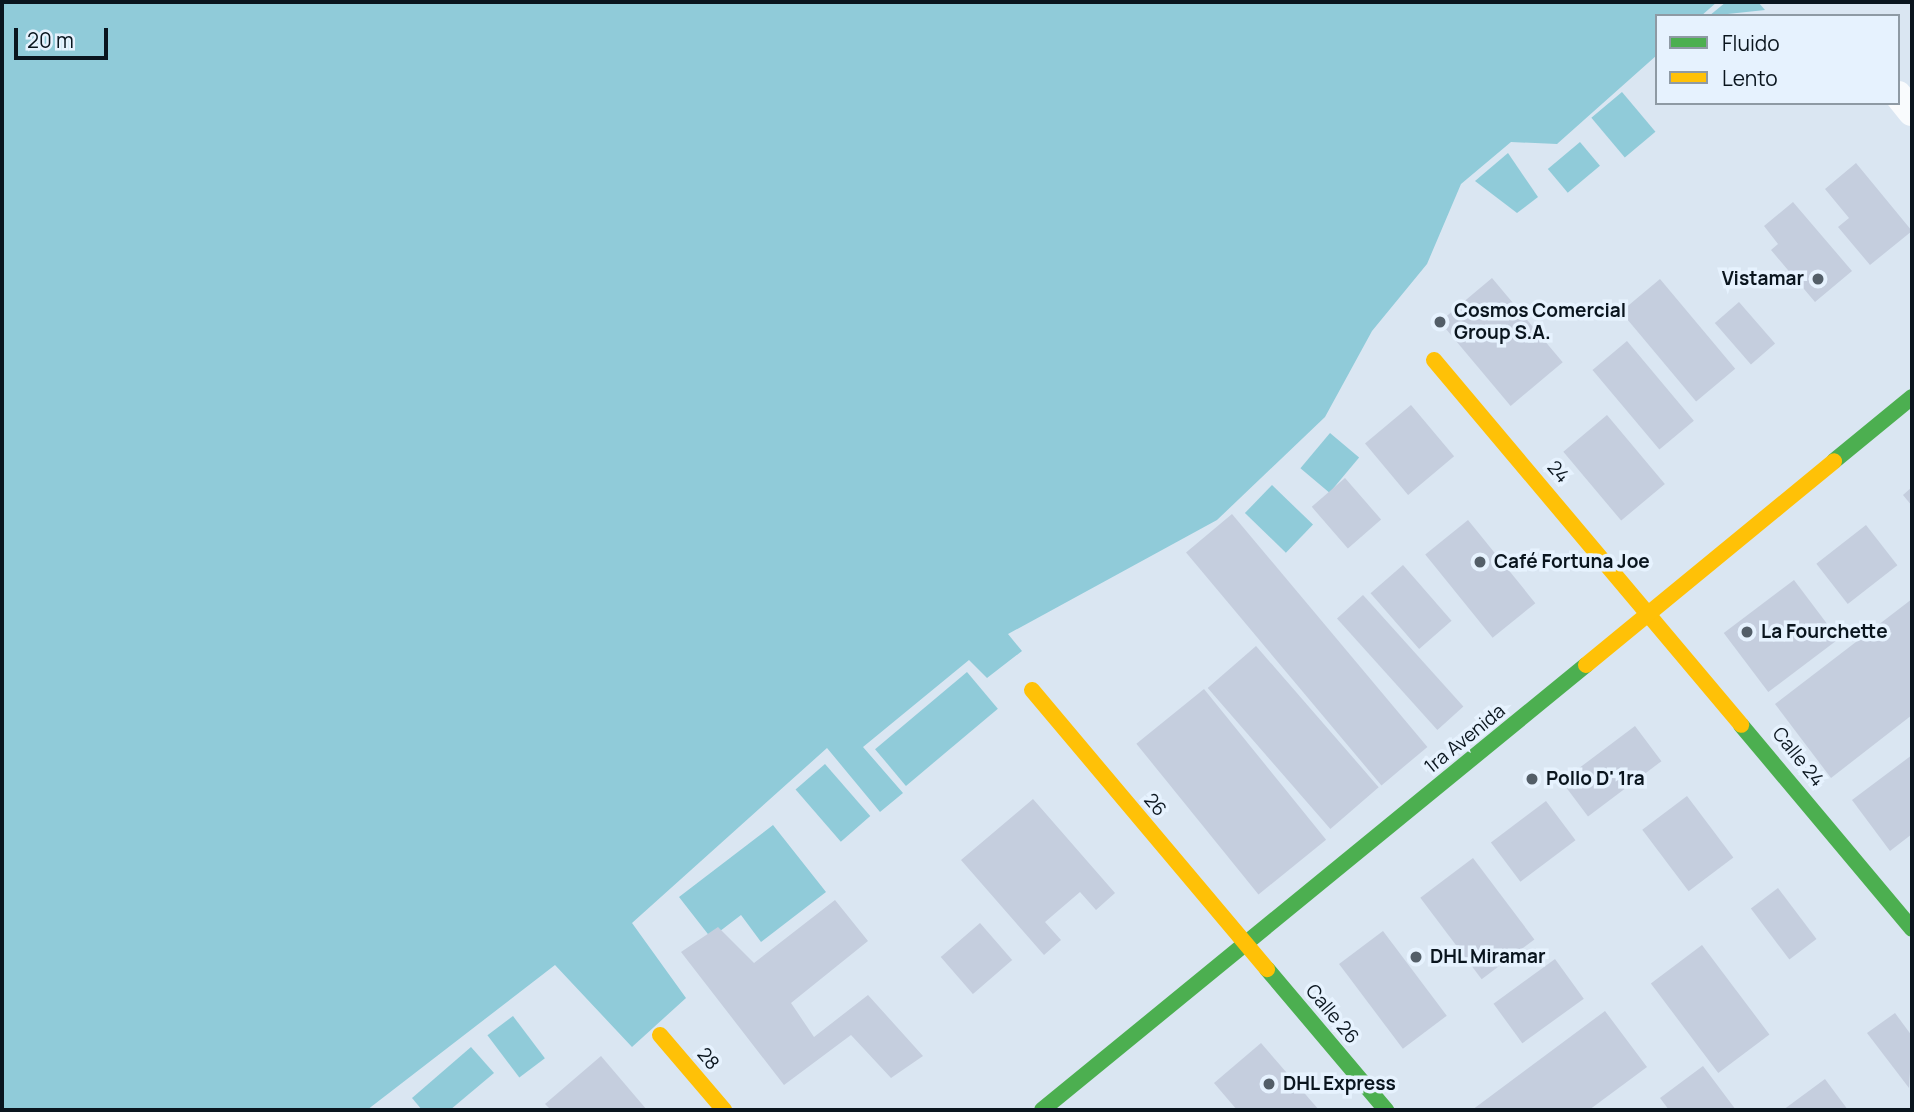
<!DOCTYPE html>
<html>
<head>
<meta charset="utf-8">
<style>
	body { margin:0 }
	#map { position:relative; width:1914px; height:1112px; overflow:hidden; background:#dae6f2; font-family:Manrope,sans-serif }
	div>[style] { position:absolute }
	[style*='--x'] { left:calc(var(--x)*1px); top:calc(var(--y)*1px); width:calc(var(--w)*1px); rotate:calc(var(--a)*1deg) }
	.water>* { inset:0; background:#90cbd9; transform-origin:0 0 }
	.building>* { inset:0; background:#c5cede; transform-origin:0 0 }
	.street>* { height:28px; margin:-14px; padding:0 14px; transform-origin:14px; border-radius:14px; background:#f9fbfd }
	.fast>* { height:16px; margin:-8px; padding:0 8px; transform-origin:8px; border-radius:8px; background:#4caf50 }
	.slow>* { height:16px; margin:-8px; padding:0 8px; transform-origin:8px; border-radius:8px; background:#ffc107 }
	.dots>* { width:19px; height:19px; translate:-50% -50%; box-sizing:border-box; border:4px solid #e6f2fe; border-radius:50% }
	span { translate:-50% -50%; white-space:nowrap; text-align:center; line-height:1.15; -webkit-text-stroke:7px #e6f2fe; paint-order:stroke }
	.poi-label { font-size:19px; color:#0a151e; font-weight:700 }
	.right { translate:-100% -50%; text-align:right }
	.left { translate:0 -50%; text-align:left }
	.street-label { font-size:19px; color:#0a151e }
	.frame { position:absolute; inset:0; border:4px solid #0a151e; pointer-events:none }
	.legend { position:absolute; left:1655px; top:14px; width:245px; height:91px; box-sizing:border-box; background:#e6f2fe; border:2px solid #8e9aa4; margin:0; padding:9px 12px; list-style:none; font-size:21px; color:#0a151e }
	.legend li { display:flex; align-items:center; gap:14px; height:35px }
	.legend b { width:35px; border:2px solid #8e9aa4 }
	.scale { position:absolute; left:14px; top:28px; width:94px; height:32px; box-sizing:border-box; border:4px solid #0a151e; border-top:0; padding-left:9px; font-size:21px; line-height:24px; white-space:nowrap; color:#0a151e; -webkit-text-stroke:5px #e6f2fe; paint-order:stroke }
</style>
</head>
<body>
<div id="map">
	<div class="water">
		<div style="clip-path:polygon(2px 2px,1717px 2px,1701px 16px,1657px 16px,1657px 55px,1557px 144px,1511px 142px,1461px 184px,1427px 264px,1372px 331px,1325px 417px,1217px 520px,1008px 634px,1022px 651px,987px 678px,969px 660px,863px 747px,903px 793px,880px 812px,827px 748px,632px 923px,686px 998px,632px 1047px,555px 965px,367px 1110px,2px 1110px)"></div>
		<div style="clip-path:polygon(1726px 2px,1758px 2px,1765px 10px,1709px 16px)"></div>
		<div style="left:1622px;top:92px;width:52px;height:40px;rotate:50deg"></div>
		<div style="left:1580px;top:142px;width:31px;height:42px;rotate:50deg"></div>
		<div style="clip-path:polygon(1508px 153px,1538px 197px,1517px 213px,1475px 181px)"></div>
		<div style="left:1330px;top:433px;width:38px;height:46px;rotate:40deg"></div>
		<div style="left:1272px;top:485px;width:57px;height:39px;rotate:44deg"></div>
		<div style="left:967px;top:672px;width:48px;height:120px;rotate:50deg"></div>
		<div style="left:825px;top:764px;width:69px;height:39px;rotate:49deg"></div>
		<div style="clip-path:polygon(773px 825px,826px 892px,761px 942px,741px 915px,711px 938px,679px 897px)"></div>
		<div style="left:513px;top:1016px;width:53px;height:32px;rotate:53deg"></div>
		<div style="clip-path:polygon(471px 1047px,494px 1073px,450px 1110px,422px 1110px,412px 1098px)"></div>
	</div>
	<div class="building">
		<div style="clip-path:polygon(1856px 163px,1912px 231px,1870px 265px,1838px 227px,1849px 218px,1825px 189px)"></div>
		<div style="clip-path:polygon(1793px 202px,1852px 271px,1815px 302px,1771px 250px,1778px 244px,1764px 226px)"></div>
		<div style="left:1492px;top:278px;width:110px;height:68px;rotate:50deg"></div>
		<div style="left:1660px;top:279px;width:117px;height:51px;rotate:50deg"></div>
		<div style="left:1739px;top:302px;width:55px;height:32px;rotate:49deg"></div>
		<div style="left:1627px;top:341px;width:104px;height:45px;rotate:50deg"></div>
		<div style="left:1411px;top:405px;width:67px;height:60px;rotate:50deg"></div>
		<div style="left:1607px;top:415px;width:90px;height:57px;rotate:50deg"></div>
		<div style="left:1345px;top:478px;width:55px;height:44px;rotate:49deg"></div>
		<div style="clip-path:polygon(1912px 487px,1912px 506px,1903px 495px)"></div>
		<div style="left:1232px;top:514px;width:304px;height:60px;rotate:50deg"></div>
		<div style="left:1468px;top:520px;width:107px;height:55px;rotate:51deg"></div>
		<div style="left:1866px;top:525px;width:51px;height:63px;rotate:52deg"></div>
		<div style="left:1403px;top:565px;width:74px;height:43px;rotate:49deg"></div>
		<div style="left:1794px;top:580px;width:74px;height:88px;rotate:53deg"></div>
		<div style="left:1363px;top:595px;width:150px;height:35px;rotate:48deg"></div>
		<div style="clip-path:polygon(1912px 599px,1912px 715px,1831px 778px,1775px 704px)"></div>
		<div style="left:1256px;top:646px;width:187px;height:64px;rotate:49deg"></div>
		<div style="left:1204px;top:689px;width:194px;height:87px;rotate:51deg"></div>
		<div style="left:1635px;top:726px;width:44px;height:92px;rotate:53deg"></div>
		<div style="clip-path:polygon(1912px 755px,1912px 834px,1890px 851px,1852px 800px)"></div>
		<div style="left:1687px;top:796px;width:77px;height:56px;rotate:53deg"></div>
		<div style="clip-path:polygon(1033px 799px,1115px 893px,1096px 910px,1080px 892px,1045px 922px,1061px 940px,1044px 955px,961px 860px)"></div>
		<div style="left:1546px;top:801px;width:49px;height:69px;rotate:53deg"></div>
		<div style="left:1473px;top:858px;width:102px;height:66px;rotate:53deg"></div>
		<div style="left:1778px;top:888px;width:64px;height:34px;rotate:53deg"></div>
		<div style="clip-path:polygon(835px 900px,868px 941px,791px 1003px,814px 1037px,868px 995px,923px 1056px,891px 1078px,851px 1035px,784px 1085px,681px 952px,718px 927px,754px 963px)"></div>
		<div style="left:980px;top:923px;width:49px;height:52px;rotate:49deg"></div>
		<div style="left:1383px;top:931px;width:106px;height:55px;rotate:53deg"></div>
		<div style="left:1702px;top:945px;width:112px;height:64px;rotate:53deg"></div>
		<div style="left:1555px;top:959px;width:49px;height:76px;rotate:54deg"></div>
		<div style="clip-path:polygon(1605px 1011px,1647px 1067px,1589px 1110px,1472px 1110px)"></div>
		<div style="clip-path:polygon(1895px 1013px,1912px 1036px,1909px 1088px,1867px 1033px)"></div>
		<div style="clip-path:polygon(1261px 1043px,1319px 1110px,1237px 1110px,1214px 1083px)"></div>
		<div style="clip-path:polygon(601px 1056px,647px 1110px,551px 1110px,545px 1104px)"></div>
		<div style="clip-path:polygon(1703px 1066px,1736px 1110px,1669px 1110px,1660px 1098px)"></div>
		<div style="clip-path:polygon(1825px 1079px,1848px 1110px,1783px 1110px)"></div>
	</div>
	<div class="street">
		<div style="--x:1898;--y:95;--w:22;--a:51"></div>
	</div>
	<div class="fast">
		<div style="--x:1834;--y:461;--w:101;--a:-39.4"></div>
		<div style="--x:1741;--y:725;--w:266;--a:50"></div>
		<div style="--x:1267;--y:969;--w:185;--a:49.8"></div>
		<div style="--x:1042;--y:1110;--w:703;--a:-39.28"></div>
	</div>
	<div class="slow">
		<div style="--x:1434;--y:360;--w:477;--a:49.9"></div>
		<div style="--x:1586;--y:665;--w:321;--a:-39.4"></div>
		<div style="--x:1032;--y:690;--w:365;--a:49.9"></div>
		<div style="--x:660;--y:1035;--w:99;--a:49.5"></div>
	</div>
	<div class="dots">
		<div style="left:1818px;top:279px;background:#535e68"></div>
		<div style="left:1440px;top:322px;background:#535e68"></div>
		<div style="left:1480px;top:562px;background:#535e68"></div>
		<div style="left:1747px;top:632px;background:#535e68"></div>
		<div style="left:1532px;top:779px;background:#535e68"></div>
		<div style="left:1416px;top:957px;background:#535e68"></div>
		<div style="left:1269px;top:1084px;background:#535e68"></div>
	</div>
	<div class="poi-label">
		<span class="right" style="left:1804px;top:279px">Vistamar</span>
		<span class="left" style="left:1454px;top:322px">Cosmos Comercial<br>Group S.A.</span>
		<span class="left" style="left:1494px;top:562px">Café Fortuna Joe</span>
		<span class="left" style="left:1761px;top:632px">La Fourchette</span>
		<span class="left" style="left:1546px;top:779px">Pollo D' 1ra</span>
		<span class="left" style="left:1430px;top:957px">DHL Miramar</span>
		<span class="left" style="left:1283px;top:1084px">DHL Express</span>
	</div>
	<div class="street-label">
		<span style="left:1558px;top:472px;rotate:49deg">24</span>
		<span style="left:1465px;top:739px;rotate:-39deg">1ra Avenida</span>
		<span style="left:1798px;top:757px;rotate:51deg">Calle 24</span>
		<span style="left:1155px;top:805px;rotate:50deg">26</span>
		<span style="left:1332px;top:1014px;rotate:50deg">Calle 26</span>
		<span style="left:708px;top:1059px;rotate:50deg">28</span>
	</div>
	<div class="frame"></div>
	<ul class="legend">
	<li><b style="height:9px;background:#4caf50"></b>Fluido</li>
	<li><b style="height:9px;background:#ffc107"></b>Lento</li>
	</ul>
	<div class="scale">20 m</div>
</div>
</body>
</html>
